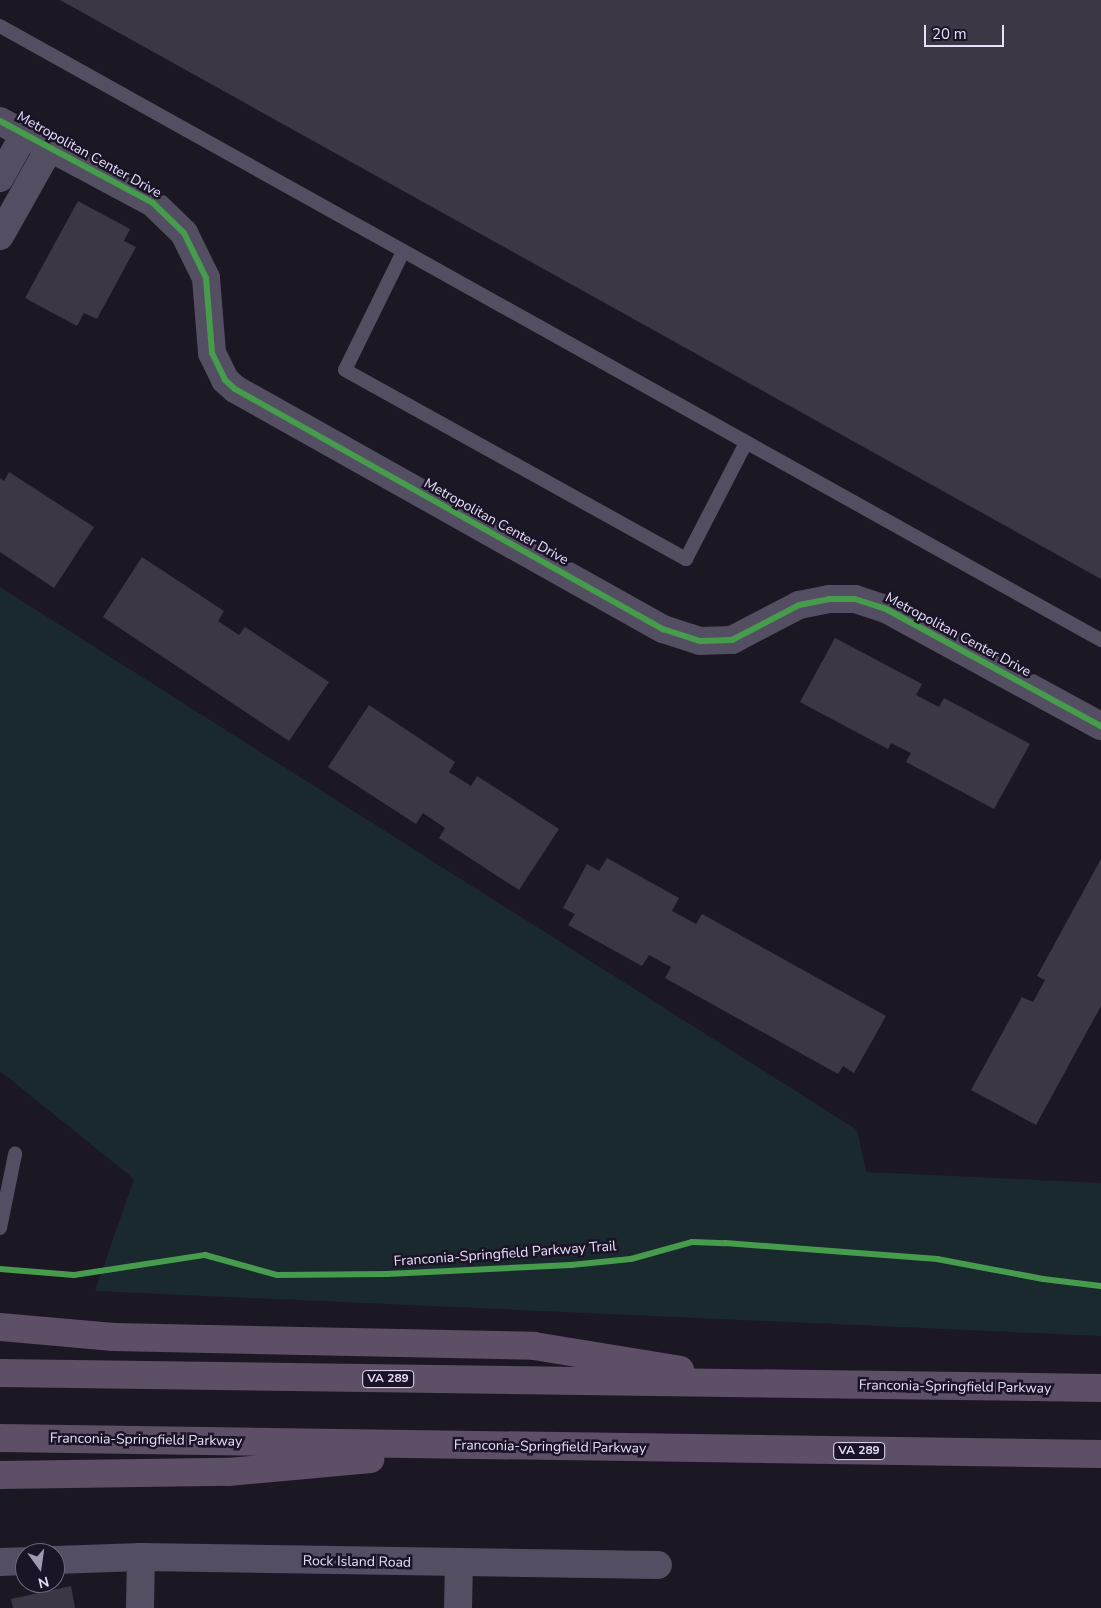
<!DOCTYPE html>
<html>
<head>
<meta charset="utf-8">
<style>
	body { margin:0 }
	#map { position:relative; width:1101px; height:1608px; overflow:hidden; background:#1c1823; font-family:"Nunito Sans",sans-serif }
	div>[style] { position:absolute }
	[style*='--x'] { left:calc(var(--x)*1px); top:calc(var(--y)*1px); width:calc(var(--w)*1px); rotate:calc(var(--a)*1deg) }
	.green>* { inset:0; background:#19292e }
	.building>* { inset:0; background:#3c3744 }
	.service>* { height:14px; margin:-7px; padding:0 7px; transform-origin:7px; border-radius:7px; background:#534e62 }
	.minor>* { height:28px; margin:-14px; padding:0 14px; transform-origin:14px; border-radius:14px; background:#534e62 }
	.primary>* { height:28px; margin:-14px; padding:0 14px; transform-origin:14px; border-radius:14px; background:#5c4f66 }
	.cycleway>* { height:6px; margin:-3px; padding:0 3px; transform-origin:3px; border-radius:3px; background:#469c4c }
	span { translate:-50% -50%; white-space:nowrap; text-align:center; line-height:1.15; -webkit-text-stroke:5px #1b1427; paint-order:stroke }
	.shield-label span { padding:1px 4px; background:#1b1427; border:1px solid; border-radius:4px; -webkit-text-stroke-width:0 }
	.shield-label { font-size:12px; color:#e7defa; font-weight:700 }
	.street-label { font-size:14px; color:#e7defa }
	.north { position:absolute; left:15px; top:1543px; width:50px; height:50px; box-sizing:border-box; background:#1b1427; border:1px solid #6d657b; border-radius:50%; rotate:166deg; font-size:14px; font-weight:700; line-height:20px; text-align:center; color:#e7defa }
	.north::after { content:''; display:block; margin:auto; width:18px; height:22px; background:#a099af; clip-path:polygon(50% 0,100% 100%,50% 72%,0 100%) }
	.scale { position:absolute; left:924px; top:25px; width:80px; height:22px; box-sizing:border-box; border:2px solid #e7defa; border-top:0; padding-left:6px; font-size:15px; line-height:18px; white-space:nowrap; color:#e7defa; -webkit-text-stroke:4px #1b1427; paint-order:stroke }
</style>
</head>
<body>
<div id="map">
	<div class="green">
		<div style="clip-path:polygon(0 587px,857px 1130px,866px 1172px,1101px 1183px,1101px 1336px,95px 1291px,134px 1179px,0 1071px)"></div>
	</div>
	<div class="building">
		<div style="clip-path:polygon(60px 0,1101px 0,1101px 579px)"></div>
		<div style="clip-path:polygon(78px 201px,130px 229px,124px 241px,136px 247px,97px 319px,84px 313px,77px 326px,25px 298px)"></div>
		<div style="clip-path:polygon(9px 472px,94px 527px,54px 588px,0 552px,0 478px,4px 481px)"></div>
		<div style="clip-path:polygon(142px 557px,224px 611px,218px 621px,239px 635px,245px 627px,329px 682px,289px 741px,103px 617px)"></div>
		<div style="clip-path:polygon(835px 638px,922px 684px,916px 695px,939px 707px,944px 698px,1030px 744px,994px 809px,906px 762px,911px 753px,891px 743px,888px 749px,800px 702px)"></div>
		<div style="clip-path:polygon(369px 705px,455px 762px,449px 772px,471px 786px,477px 776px,559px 829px,519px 890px,439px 838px,445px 828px,423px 813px,416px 824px,328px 767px)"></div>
		<div style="clip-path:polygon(607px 858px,679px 898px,672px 911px,696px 924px,702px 914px,886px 1016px,854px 1073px,843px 1066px,838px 1074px,665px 978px,671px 967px,649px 955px,642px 966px,568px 925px,575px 914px,563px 908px,587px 864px,599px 871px)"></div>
		<div style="clip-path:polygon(1101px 859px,1101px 1006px,1036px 1125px,971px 1090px,1022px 997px,1033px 1002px,1045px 980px,1037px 976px)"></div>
		<div style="clip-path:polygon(71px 1586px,75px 1608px,13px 1608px,11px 1599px)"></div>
	</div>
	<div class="service">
		<div style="--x:0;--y:26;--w:1261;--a:29.15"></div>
		<div style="--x:403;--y:252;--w:131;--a:116.2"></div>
		<div style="--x:345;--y:370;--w:390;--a:29"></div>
		<div style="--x:686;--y:559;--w:131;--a:-62.7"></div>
		<div style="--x:0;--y:1228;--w:76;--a:-78.5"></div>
	</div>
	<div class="minor">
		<div style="--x:0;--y:121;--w:174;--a:28.2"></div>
		<div style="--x:153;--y:203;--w:43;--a:44.1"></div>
		<div style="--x:184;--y:233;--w:50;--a:63.9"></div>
		<div style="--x:206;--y:278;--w:75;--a:85.4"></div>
		<div style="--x:212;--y:353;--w:30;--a:64"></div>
		<div style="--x:225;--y:380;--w:13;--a:42"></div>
		<div style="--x:235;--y:389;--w:491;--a:29.3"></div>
		<div style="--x:663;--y:629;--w:39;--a:18"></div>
		<div style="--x:700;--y:641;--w:32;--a:-2"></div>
		<div style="--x:732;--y:640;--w:76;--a:-27.6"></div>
		<div style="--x:799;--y:605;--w:31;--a:-11"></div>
		<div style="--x:829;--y:599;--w:26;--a:0"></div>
		<div style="--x:855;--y:599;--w:33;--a:18"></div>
		<div style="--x:886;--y:609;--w:245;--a:28.6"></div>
		<div style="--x:0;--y:178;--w:49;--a:-60.8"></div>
		<div style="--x:0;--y:236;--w:102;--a:-60.7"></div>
		<div style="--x:55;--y:1560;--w:86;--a:-2"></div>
		<div style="--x:141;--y:1557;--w:517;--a:0.89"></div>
		<div style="--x:0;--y:1562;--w:25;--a:-2"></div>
		<div style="--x:140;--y:1608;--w:51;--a:-88.9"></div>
		<div style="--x:458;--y:1608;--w:44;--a:-88.7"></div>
	</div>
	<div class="primary">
		<div style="--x:0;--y:1327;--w:114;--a:5"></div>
		<div style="--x:114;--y:1337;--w:420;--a:1.2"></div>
		<div style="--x:534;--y:1346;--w:148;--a:9.3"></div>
		<div style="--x:0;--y:1373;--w:1101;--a:0.78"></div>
		<div style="--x:0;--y:1438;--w:1101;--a:0.83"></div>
		<div style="--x:0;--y:1475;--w:228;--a:-0.8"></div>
		<div style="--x:228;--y:1472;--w:143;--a:-5.2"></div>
	</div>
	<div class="cycleway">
		<div style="--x:0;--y:121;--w:174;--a:28.2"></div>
		<div style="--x:153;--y:203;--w:43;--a:44.1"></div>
		<div style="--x:184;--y:233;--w:50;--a:63.9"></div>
		<div style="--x:206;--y:278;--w:75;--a:85.4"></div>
		<div style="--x:212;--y:353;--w:30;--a:64"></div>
		<div style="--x:225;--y:380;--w:13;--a:42"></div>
		<div style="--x:235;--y:389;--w:491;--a:29.3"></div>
		<div style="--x:663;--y:629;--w:39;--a:18"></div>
		<div style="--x:700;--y:641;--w:32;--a:-2"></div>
		<div style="--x:732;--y:640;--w:76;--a:-27.6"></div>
		<div style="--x:799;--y:605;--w:31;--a:-11"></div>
		<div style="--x:829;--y:599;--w:26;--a:0"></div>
		<div style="--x:855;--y:599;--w:33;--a:18"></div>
		<div style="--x:886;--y:609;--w:245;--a:28.6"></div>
		<div style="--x:0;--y:1269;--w:74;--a:4.6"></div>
		<div style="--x:74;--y:1275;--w:133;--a:-8.7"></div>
		<div style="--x:205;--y:1255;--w:75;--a:15.5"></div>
		<div style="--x:277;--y:1275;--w:110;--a:-0.5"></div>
		<div style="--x:387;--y:1274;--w:184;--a:-2.8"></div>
		<div style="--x:571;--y:1265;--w:60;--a:-5.7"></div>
		<div style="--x:631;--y:1259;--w:63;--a:-15.6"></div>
		<div style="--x:692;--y:1242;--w:33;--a:2"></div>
		<div style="--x:725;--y:1243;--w:213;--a:4.3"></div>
		<div style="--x:937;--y:1259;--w:108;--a:10.7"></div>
		<div style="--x:1043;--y:1279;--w:58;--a:6.9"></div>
	</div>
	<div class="shield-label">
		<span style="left:388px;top:1379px">VA 289</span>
		<span style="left:859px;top:1451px">VA 289</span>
	</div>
	<div class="street-label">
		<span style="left:89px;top:155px;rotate:29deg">Metropolitan Center Drive</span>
		<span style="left:496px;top:522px;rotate:29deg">Metropolitan Center Drive</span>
		<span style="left:958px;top:635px;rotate:28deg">Metropolitan Center Drive</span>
		<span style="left:505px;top:1254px;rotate:-4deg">Franconia-Springfield Parkway Trail</span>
		<span style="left:955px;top:1387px;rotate:1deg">Franconia-Springfield Parkway</span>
		<span style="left:146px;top:1440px;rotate:1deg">Franconia-Springfield Parkway</span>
		<span style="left:550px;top:1447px;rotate:1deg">Franconia-Springfield Parkway</span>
		<span style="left:357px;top:1562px;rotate:1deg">Rock Island Road</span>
	</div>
	<div class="north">N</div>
	<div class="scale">20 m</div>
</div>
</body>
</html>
